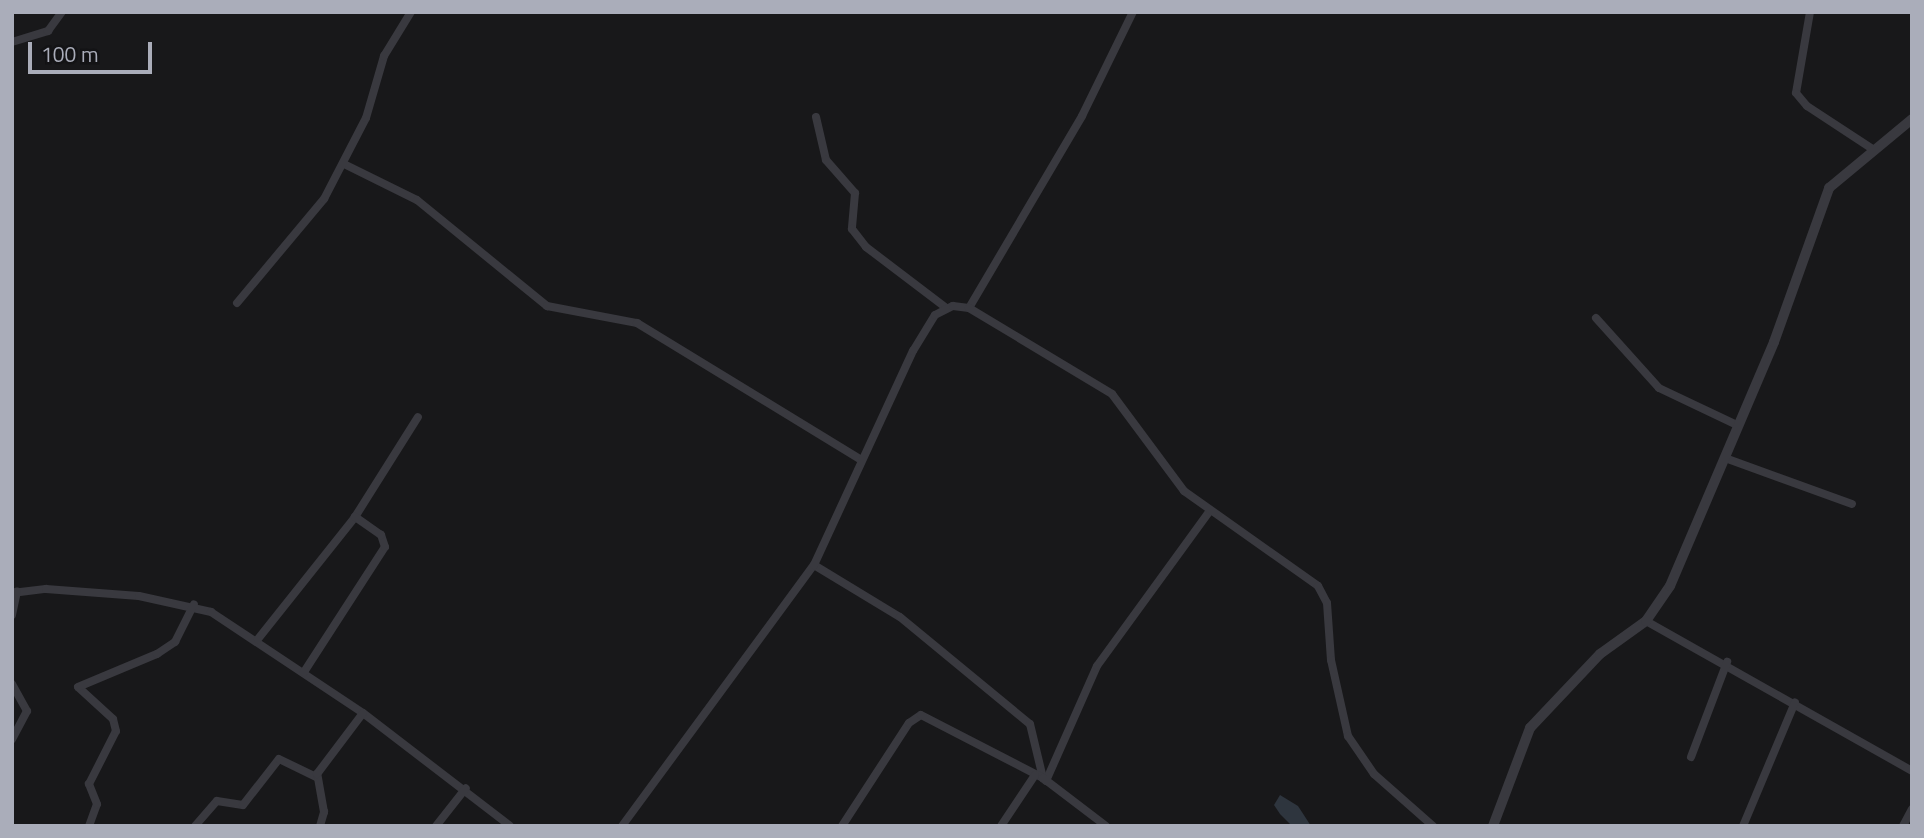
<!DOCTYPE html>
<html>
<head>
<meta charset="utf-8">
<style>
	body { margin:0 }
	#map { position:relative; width:1924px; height:838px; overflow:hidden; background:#18181a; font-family:"Titillium Web",sans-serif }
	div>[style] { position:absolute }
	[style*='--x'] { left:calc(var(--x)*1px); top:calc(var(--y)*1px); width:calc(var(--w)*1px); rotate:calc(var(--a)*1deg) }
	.water>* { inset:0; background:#2e353e }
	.minor>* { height:8px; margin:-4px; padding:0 4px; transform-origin:4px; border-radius:4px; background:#39393f }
	.tertiary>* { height:10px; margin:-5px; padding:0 5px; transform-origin:5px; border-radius:5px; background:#39393f }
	span { translate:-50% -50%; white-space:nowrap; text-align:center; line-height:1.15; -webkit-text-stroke:7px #131315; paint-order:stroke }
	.frame { position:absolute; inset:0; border:14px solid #aaadba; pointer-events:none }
	.scale { position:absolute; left:28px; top:42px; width:124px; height:32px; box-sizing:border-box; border:4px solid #aaadba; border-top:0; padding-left:9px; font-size:21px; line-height:24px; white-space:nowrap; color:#aaadba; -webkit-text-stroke:5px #131315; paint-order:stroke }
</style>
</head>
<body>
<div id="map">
	<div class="water">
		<div style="clip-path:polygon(1280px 795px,1298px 806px,1311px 826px,1292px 826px,1280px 814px,1274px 805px)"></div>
	</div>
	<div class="minor">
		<div style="--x:1810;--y:12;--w:82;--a:99.8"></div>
		<div style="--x:1796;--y:93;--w:17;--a:50"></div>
		<div style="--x:1807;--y:106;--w:80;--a:33.3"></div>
		<div style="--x:12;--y:42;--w:38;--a:-17"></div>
		<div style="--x:48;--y:31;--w:24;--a:-54"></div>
		<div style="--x:816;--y:117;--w:44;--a:76.9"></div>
		<div style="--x:826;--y:160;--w:44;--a:48.7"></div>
		<div style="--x:855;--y:193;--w:36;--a:95"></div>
		<div style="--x:852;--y:229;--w:23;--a:52"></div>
		<div style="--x:866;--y:247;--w:99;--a:37.2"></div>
		<div style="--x:344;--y:164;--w:81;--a:26.3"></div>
		<div style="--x:417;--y:200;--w:168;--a:39.2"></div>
		<div style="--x:547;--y:306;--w:92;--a:10.7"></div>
		<div style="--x:637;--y:323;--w:261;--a:31.4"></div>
		<div style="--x:237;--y:303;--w:136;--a:-50.1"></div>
		<div style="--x:324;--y:199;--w:91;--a:-62.6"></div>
		<div style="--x:366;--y:118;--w:65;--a:-73.8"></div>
		<div style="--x:384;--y:56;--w:52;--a:-58.5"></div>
		<div style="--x:969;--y:308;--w:223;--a:-59.5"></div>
		<div style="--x:1082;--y:116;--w:116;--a:-63.9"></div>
		<div style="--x:1596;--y:318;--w:94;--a:48"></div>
		<div style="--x:1659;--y:388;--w:86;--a:25.4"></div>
		<div style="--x:1725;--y:458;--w:135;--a:19.9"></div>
		<div style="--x:814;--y:565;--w:100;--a:31.2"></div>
		<div style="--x:900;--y:617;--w:168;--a:39.5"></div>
		<div style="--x:1030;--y:724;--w:56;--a:76.5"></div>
		<div style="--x:12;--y:593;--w:34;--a:-7"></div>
		<div style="--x:46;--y:589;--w:93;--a:4.3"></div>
		<div style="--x:139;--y:596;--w:74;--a:12.5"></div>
		<div style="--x:211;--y:612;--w:182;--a:33.6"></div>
		<div style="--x:363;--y:713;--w:185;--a:37.5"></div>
		<div style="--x:12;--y:615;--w:24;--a:-78"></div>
		<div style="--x:1646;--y:621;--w:305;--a:29.4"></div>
		<div style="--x:258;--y:639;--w:156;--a:-51.5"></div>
		<div style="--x:355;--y:517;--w:118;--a:-57.8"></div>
		<div style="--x:304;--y:672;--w:149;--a:-57.1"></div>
		<div style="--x:385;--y:547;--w:13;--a:-108"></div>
		<div style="--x:381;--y:535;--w:32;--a:-145"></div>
		<div style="--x:12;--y:684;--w:31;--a:61"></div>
		<div style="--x:27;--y:711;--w:32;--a:118"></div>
		<div style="--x:1691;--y:757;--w:102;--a:-69.2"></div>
		<div style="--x:1046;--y:781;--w:126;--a:-66.1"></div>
		<div style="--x:1097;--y:666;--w:190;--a:-54"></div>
		<div style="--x:89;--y:826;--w:23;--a:-70"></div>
		<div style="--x:97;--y:804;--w:22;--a:-112"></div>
		<div style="--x:89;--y:784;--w:59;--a:-63"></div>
		<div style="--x:116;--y:731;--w:12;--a:-104"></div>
		<div style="--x:113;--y:719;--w:47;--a:-137.6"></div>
		<div style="--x:78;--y:687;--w:86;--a:-22.7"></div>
		<div style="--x:157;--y:654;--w:22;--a:-34"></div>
		<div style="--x:175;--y:642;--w:42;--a:-63.4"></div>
		<div style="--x:195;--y:826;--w:33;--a:-49"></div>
		<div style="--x:217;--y:801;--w:26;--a:9"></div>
		<div style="--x:243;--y:805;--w:58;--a:-52"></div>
		<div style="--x:279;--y:759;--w:41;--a:25.9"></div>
		<div style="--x:320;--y:826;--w:15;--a:-74"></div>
		<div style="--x:324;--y:812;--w:39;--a:-100"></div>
		<div style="--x:317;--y:774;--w:76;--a:-53"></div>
		<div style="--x:436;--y:826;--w:48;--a:-51.7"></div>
		<div style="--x:622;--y:826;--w:324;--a:-53.7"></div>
		<div style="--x:814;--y:565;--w:236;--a:-65.2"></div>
		<div style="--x:913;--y:351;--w:42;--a:-58.6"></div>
		<div style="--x:935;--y:315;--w:20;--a:-27"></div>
		<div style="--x:953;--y:306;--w:16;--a:7"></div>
		<div style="--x:969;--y:308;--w:167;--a:31"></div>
		<div style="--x:1112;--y:394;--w:121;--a:53.4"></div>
		<div style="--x:1184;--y:491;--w:164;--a:35.3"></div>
		<div style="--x:1318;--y:586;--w:19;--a:62"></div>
		<div style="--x:1327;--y:603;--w:57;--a:86"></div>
		<div style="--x:1331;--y:660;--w:78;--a:77.4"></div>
		<div style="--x:1348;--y:736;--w:46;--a:55.6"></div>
		<div style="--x:1374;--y:774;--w:79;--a:41.4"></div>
		<div style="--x:842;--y:826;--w:123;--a:-57"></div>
		<div style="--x:909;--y:723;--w:14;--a:-34"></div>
		<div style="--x:921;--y:715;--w:137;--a:27.3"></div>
		<div style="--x:1043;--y:778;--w:79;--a:37.3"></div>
		<div style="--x:1001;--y:826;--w:61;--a:-56.3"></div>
		<div style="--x:1743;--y:826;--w:134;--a:-67.2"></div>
		<div style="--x:1903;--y:826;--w:19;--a:-62"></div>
	</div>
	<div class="tertiary">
		<div style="--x:1493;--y:826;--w:105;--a:-69.3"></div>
		<div style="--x:1530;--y:728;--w:102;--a:-46.6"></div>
		<div style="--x:1600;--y:654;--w:57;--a:-35.7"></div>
		<div style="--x:1646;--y:621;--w:42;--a:-55.6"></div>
		<div style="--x:1670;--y:586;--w:265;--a:-66.9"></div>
		<div style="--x:1774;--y:342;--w:164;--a:-70.3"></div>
		<div style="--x:1829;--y:188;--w:108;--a:-39.7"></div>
	</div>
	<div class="frame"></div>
	<div class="scale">100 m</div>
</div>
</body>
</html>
